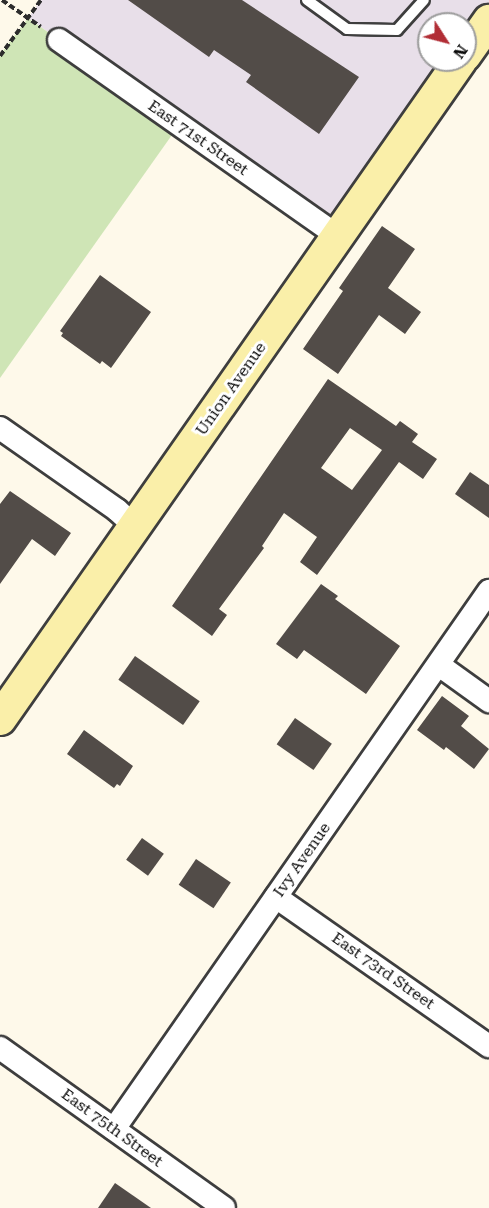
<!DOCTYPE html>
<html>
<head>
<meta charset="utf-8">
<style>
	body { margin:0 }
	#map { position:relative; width:489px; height:1208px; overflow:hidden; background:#fef9ea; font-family:"Roboto Serif",serif }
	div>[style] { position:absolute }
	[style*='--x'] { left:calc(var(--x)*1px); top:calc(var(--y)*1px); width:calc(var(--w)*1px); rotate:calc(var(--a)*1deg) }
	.industrial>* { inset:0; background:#e8dfe9 }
	.green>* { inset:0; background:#cfe5b6 }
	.building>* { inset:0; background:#524c48; transform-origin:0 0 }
	.path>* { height:4px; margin-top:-2px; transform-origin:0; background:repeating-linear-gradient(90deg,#2d2d2d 0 6px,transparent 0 9px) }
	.roads { filter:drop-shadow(2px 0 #3e3e3e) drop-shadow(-2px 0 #3e3e3e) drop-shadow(0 2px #3e3e3e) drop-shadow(0 -2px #3e3e3e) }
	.lane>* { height:10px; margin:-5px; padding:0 5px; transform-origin:5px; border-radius:5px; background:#fff }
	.street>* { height:22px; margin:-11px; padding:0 11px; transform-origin:11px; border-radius:11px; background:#fff }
	.secondary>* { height:32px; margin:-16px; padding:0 16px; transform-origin:16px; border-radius:16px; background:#faefa9 }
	span { translate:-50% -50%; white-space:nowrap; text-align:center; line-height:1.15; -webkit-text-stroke:6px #fff; paint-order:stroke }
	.street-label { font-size:16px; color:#0b0b0b }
	.north { position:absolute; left:417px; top:12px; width:60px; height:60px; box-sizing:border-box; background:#fff; border:2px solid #9d9d9d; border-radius:50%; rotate:126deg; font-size:16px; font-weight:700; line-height:24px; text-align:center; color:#0b0b0b }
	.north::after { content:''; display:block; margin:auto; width:21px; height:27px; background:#b12d35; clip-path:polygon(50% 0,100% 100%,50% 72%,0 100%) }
</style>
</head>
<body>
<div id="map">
	<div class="industrial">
		<div style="clip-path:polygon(41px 0,489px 0,489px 21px,465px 55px,465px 24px,429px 24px,429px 60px,461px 60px,338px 236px,28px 18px)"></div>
	</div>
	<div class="green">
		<div style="clip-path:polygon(28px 18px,179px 125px,0 378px,0 55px)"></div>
	</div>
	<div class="building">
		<div style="clip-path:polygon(128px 0,242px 0,359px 77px,319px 134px,246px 82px,251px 75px,214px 50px,209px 57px)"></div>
		<div style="clip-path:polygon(382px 226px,415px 249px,388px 288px,421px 312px,405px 334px,379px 315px,338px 374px,303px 349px,343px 291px,339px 288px)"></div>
		<div style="clip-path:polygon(100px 275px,151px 312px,111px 368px,102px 361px,100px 364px,61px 336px,63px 333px,60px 331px)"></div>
		<div style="clip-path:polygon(evenodd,328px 379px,396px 426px,400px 421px,418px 434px,412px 442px,437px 459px,423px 479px,399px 462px,317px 575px,300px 562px,317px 537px,284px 513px,262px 546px,264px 548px,219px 609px,227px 615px,212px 636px,172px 606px,328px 379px,350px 428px,382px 450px,352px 490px,321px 468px,350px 428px)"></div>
		<div style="clip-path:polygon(470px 472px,489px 485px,489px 518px,455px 494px)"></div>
		<div style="clip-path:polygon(10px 491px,71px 533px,55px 556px,32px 539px,0 584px,0 504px)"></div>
		<div style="clip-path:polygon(321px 584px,338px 596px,335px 599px,400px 646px,366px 694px,304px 650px,297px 659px,276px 644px)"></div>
		<div style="left:135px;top:656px;width:79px;height:29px;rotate:35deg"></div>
		<div style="clip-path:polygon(442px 696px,469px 716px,461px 726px,489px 749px,474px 769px,446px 747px,444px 750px,417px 730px)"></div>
		<div style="left:295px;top:718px;width:45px;height:32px;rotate:35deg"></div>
		<div style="clip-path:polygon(84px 730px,133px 766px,120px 786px,117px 784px,114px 788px,67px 754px)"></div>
		<div style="left:142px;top:838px;width:27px;height:27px;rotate:36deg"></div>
		<div style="left:196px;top:859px;width:42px;height:31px;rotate:34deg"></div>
		<div style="clip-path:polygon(115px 1183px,151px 1208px,98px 1208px)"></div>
	</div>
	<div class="path">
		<div style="--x:2;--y:0;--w:47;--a:34.7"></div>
		<div style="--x:0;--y:56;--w:69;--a:-53.8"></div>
	</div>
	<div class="roads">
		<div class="lane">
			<div style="--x:307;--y:0;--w:49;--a:35.9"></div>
			<div style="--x:347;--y:29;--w:50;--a:1.1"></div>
			<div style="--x:397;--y:30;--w:40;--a:-48"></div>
		</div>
		<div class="street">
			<div style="--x:59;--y:40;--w:341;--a:35.1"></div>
			<div style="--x:0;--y:428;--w:143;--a:35"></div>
			<div style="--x:117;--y:510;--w:24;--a:42"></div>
			<div style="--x:439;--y:665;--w:62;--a:35.8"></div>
			<div style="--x:276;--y:897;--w:260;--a:35"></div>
			<div style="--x:0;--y:1048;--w:275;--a:35.5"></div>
			<div style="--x:114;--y:1129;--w:656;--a:-55.12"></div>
		</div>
		<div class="secondary">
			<div style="--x:465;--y:55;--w:42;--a:-54.8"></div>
			<div style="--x:0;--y:719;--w:804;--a:-55.03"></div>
		</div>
	</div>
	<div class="street-label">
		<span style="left:198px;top:138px;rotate:35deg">East 71st Street</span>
		<span style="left:231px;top:389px;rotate:-55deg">Union Avenue</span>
		<span style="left:302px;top:860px;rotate:-55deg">Ivy Avenue</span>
		<span style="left:383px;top:971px;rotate:35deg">East 73rd Street</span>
		<span style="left:112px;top:1128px;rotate:36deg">East 75th Street</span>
	</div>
	<div class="north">N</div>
</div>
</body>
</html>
